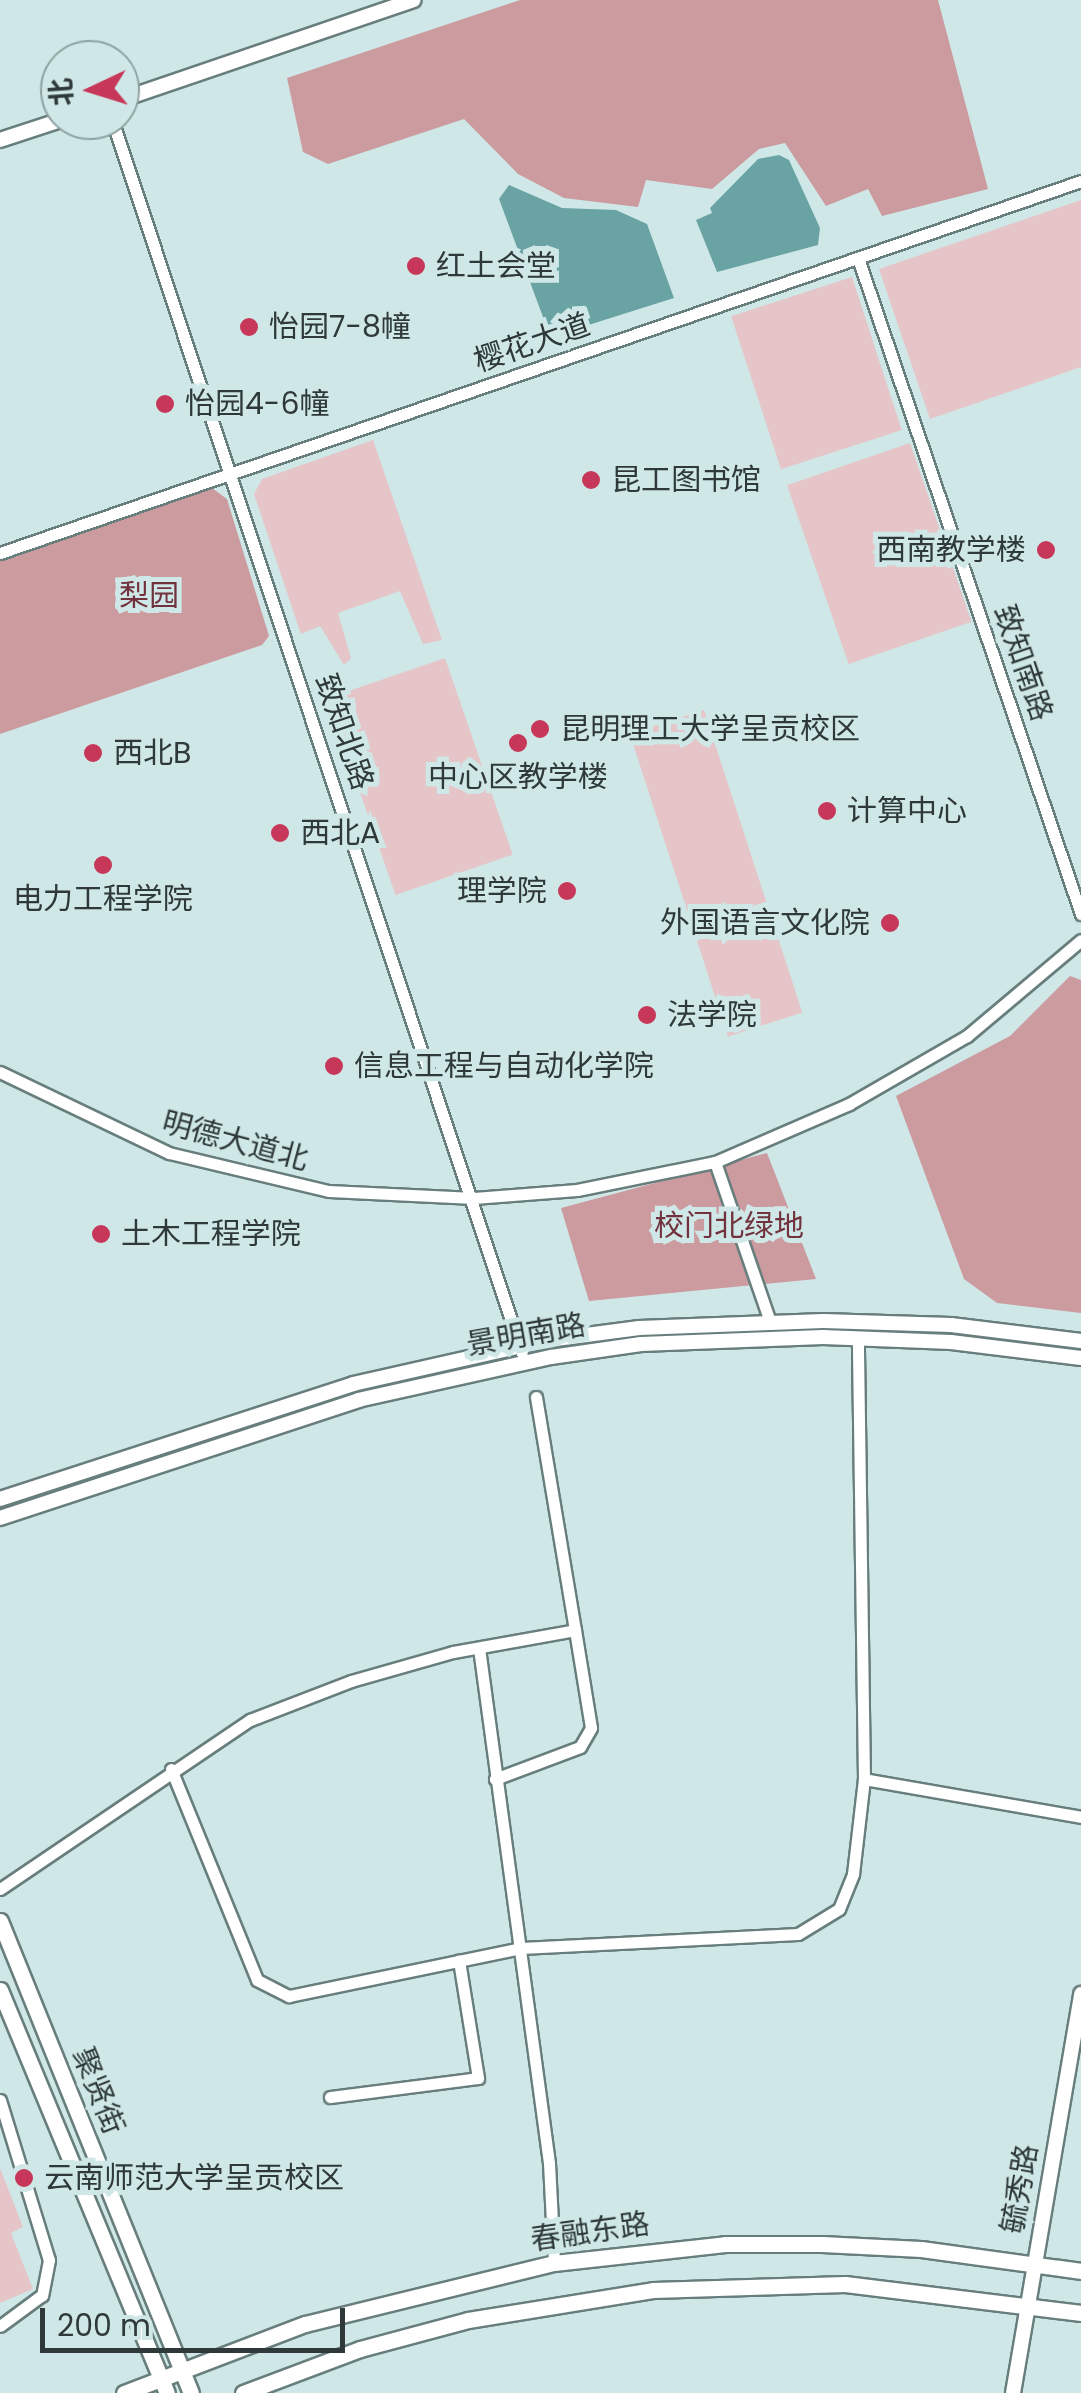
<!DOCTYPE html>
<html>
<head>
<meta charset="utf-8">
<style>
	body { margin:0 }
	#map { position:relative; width:1081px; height:2393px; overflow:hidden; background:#cfe7e7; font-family:Poppins,"Noto Sans SC",sans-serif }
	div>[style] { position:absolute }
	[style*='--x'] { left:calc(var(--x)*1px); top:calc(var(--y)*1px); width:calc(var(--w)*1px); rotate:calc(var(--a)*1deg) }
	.green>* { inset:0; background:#e6c5c8; transform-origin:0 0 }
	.forest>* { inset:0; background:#cc9ba0 }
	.water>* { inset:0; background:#6aa3a3 }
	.roads { filter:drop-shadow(2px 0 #687e7d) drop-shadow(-2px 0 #687e7d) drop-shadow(0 2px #687e7d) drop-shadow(0 -2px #687e7d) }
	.minor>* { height:11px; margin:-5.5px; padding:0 5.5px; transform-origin:5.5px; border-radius:5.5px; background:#fff }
	.tertiary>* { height:14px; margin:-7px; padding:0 7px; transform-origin:7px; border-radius:7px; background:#fff }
	.secondary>* { height:15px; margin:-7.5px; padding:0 7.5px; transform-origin:7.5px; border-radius:7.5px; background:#fff }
	.dots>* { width:28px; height:28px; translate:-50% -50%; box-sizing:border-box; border:5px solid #cfe7e7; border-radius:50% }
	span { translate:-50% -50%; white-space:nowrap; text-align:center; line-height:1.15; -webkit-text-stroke:10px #cfe7e7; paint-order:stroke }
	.poi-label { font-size:30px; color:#2f3939 }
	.left { translate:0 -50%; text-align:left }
	.right { translate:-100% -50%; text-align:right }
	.street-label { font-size:30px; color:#2f3939 }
	.park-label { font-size:30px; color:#72323d }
	.north { position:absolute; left:40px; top:40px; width:100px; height:100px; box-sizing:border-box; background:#cfe7e7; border:2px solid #8fa1a1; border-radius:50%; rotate:266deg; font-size:28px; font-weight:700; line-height:40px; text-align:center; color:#2f3939 }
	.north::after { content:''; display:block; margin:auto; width:35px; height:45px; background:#c73759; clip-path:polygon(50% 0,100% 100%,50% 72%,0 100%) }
	.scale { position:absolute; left:40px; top:2308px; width:305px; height:45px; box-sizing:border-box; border:5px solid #2f3939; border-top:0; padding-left:12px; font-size:30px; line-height:35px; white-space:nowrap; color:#2f3939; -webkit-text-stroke:8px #cfe7e7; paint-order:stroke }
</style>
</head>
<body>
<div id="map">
	<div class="green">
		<div style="clip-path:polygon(1081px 200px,1081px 367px,930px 419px,879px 269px)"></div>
		<div style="left:852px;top:277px;width:161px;height:127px;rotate:72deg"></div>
		<div style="clip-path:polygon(373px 440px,442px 640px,423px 644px,400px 591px,338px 613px,351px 658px,344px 665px,320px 626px,301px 634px,254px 494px,262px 479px)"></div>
		<div style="left:910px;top:443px;width:189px;height:130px;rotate:71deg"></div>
		<div style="left:445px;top:658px;width:208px;height:124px;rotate:71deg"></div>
		<div style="left:704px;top:710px;width:318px;height:78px;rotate:72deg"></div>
		<div style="clip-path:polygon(0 2168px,23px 2227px,11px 2233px,33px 2289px,0 2303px)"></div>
	</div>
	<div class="forest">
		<div style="clip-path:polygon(520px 0,938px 0,988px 189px,882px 216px,868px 189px,826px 206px,785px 143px,759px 149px,712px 189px,646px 180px,638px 207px,564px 198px,518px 174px,464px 119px,328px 164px,303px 152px,287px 78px)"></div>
		<div style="clip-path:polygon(212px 488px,227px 499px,269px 636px,262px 645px,0 734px,0 560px)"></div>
		<div style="clip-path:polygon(1070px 976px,1081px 980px,1081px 1313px,997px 1303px,964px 1279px,896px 1096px,1010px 1036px)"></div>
		<div style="clip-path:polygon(767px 1153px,816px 1279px,589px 1301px,561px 1208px)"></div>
	</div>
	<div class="water">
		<div style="clip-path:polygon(779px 155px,789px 160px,820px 228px,818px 245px,717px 272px,696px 220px,712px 213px,710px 208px,758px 159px)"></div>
		<div style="clip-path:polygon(509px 185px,562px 208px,616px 210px,647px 224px,674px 298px,563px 333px,546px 325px,499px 199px)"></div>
	</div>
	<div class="roads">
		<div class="minor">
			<div style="--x:112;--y:120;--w:1299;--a:71.61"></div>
			<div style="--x:858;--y:258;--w:693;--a:71.23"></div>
			<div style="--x:0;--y:553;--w:1143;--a:-18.99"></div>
			<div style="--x:0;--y:1072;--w:187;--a:25.6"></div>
			<div style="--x:169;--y:1153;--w:164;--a:13.4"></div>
			<div style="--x:329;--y:1191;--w:145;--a:2.8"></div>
			<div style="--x:474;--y:1198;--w:103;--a:-4.4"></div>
			<div style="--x:577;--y:1190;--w:141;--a:-11.5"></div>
			<div style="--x:715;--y:1162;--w:169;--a:71"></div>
			<div style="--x:715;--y:1162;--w:146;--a:-23.4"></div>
			<div style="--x:849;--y:1104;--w:136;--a:-30"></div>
			<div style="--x:967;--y:1036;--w:149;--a:-40.1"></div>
			<div style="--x:536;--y:1397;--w:236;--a:80.5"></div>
			<div style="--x:479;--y:1648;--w:520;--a:82.26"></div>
			<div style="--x:549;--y:2163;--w:100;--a:87.1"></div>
			<div style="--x:171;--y:1769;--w:228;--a:67.8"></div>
			<div style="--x:257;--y:1980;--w:36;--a:27"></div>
			<div style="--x:289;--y:1996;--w:237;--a:-11.7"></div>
			<div style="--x:521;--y:1948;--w:277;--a:-2.9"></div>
			<div style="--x:798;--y:1934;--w:48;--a:-31.4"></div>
			<div style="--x:839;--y:1909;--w:38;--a:-68"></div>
			<div style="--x:853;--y:1874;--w:96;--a:-83.4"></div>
			<div style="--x:864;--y:1779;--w:441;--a:-90.8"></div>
			<div style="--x:864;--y:1779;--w:220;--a:9.9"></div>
			<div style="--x:0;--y:1889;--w:302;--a:-34.1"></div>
			<div style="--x:250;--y:1720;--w:108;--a:-21.1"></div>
			<div style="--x:351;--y:1681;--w:106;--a:-15.9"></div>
			<div style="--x:453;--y:1652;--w:124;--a:-10.2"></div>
			<div style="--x:575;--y:1630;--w:99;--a:80.7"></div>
			<div style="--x:591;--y:1728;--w:22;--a:120"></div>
			<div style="--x:580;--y:1747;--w:91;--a:159.4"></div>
			<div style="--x:330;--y:2097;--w:149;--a:-7.3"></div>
			<div style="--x:478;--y:2078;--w:119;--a:-99.2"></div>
			<div style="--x:0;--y:2100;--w:167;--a:73"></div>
			<div style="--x:49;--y:2260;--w:36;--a:101"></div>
			<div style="--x:42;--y:2295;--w:52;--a:143.6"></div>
		</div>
		<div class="tertiary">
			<div style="--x:120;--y:100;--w:310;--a:-18.8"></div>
			<div style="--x:0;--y:140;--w:64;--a:-18.2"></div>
			<div style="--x:0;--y:1499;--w:371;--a:-18"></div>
			<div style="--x:353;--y:1384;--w:200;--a:-12.7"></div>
			<div style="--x:548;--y:1340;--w:92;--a:-7.5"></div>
			<div style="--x:639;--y:1328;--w:184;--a:-2.2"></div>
			<div style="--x:823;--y:1321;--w:128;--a:1.8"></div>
			<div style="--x:951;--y:1325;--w:131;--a:7"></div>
			<div style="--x:0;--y:1518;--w:377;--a:-18.2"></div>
			<div style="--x:358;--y:1400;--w:198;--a:-12.6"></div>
			<div style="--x:551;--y:1357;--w:91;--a:-8.2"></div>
			<div style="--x:641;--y:1344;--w:182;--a:-2.2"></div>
			<div style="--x:823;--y:1337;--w:128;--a:2.2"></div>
			<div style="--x:951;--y:1342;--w:131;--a:7"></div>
			<div style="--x:1013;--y:2393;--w:405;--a:-80.3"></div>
		</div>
		<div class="secondary">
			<div style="--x:0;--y:1921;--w:509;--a:67.97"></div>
			<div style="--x:0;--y:1990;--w:436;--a:67.5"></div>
			<div style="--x:124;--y:2393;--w:194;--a:-20.9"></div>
			<div style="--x:305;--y:2324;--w:256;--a:-13.8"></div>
			<div style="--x:554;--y:2263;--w:172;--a:-6.3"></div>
			<div style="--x:725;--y:2244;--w:97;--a:0"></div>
			<div style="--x:822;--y:2244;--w:99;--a:2.9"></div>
			<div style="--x:921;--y:2249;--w:162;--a:7.8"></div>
			<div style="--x:243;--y:2393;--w:125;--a:-20.6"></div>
			<div style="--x:360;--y:2349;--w:112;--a:-15"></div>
			<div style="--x:468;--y:2320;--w:187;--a:-9.2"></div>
			<div style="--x:653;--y:2290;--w:192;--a:-1.8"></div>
			<div style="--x:845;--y:2284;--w:238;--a:7"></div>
		</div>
	</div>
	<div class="dots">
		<div style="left:416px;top:266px;background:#c73759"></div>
		<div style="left:249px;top:327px;background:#c73759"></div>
		<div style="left:165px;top:404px;background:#c73759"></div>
		<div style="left:591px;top:480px;background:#c73759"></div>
		<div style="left:1046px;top:550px;background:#c73759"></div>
		<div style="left:540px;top:729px;background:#c73759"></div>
		<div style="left:518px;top:743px;background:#c73759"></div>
		<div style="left:93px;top:753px;background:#c73759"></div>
		<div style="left:827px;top:811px;background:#c73759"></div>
		<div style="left:280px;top:833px;background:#c73759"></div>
		<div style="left:103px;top:865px;background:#c73759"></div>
		<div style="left:567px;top:891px;background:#c73759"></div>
		<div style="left:890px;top:923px;background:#c73759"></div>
		<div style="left:647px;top:1015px;background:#c73759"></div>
		<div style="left:334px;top:1066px;background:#c73759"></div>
		<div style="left:101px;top:1234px;background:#c73759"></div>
		<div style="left:24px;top:2178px;background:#c73759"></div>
	</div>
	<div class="poi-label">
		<span class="left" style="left:436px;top:266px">红土会堂</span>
		<span class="left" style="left:269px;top:327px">怡园7-8幢</span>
		<span class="left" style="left:185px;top:404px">怡园4-6幢</span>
		<span class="left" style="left:611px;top:480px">昆工图书馆</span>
		<span class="right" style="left:1026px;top:550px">西南教学楼</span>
		<span class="left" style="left:560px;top:729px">昆明理工大学呈贡校区</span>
		<span class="left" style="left:113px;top:753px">西北B</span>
		<span style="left:518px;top:777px">中心区教学楼</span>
		<span class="left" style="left:847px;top:811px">计算中心</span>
		<span class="left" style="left:300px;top:833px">西北A</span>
		<span class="right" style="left:547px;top:891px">理学院</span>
		<span style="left:103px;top:899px">电力工程学院</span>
		<span class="right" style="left:870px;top:923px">外国语言文化院</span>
		<span class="left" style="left:667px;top:1015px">法学院</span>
		<span class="left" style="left:354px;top:1066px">信息工程与自动化学院</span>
		<span class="left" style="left:121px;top:1234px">土木工程学院</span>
		<span class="left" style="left:44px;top:2178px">云南师范大学呈贡校区</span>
	</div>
	<div class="street-label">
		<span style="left:532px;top:343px;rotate:-19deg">樱花大道</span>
		<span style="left:1023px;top:663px;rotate:71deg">致知南路</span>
		<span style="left:344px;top:732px;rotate:71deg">致知北路</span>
		<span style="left:235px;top:1141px;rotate:15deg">明德大道北</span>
		<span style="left:526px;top:1335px;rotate:-10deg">景明南路</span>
		<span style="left:98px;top:2091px;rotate:68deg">聚贤街</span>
		<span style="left:1020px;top:2189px;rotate:-80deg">毓秀路</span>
		<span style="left:590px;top:2232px;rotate:-8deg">春融东路</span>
	</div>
	<div class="park-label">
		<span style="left:149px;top:596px">梨园</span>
		<span style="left:729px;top:1226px">校门北绿地</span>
	</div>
	<div class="north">北</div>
	<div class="scale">200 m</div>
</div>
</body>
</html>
